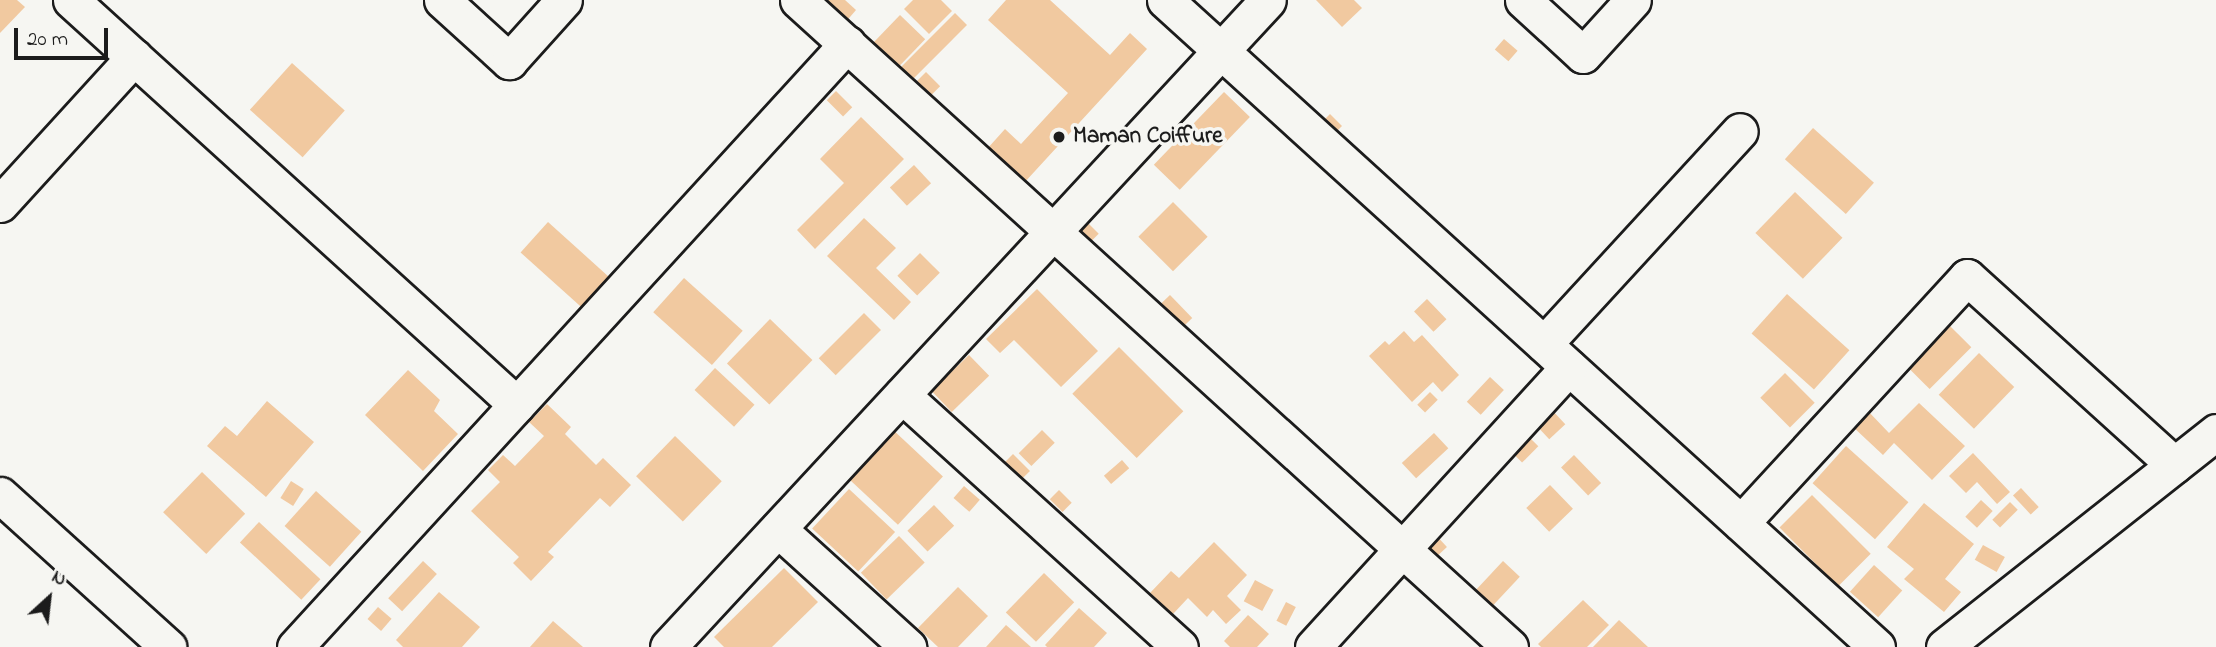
<!DOCTYPE html>
<html>
<head>
<meta charset="utf-8">
<style>
	body { margin:0 }
	#map { position:relative; width:2216px; height:647px; overflow:hidden; background:#f6f6f2; font-family:"Indie Flower",sans-serif }
	div>[style] { position:absolute }
	[style*='--x'] { left:calc(var(--x)*1px); top:calc(var(--y)*1px); width:calc(var(--w)*1px); rotate:calc(var(--a)*1deg) }
	.building>* { inset:0; background:#f1c9a0; transform-origin:0 0 }
	.roads { filter:drop-shadow(2px 0 #1c1c1c) drop-shadow(-2px 0 #1c1c1c) drop-shadow(0 2px #1c1c1c) drop-shadow(0 -2px #1c1c1c) }
	.minor>* { height:35px; margin:-17.5px; padding:0 17.5px; transform-origin:17.5px; border-radius:17.5px; background:#f6f6f2 }
	.dots>* { width:19px; height:19px; translate:-50% -50%; box-sizing:border-box; border:4px solid #f6f6f2; border-radius:50% }
	span { translate:-50% -50%; white-space:nowrap; text-align:center; line-height:1.15; -webkit-text-stroke:7px #f6f6f2; paint-order:stroke }
	.poi-label { font-size:23px; color:#1c1c1c; font-weight:700 }
	.left { translate:0 -50%; text-align:left }
	.north { position:absolute; left:14px; top:563px; width:70px; height:70px; -webkit-text-stroke:5px #f6f6f2; paint-order:stroke; rotate:27deg; font-size:19px; font-weight:700; line-height:28px; text-align:center; color:#1c1c1c }
	.north::after { content:''; display:block; margin:auto; width:24px; height:32px; background:#1c1c1c; clip-path:polygon(50% 0,100% 100%,50% 72%,0 100%) }
	.scale { position:absolute; left:14px; top:28px; width:94px; height:32px; box-sizing:border-box; border:4px solid #1c1c1c; border-top:0; padding-left:9px; font-size:21px; line-height:24px; white-space:nowrap; color:#1c1c1c; -webkit-text-stroke:5px #f6f6f2; paint-order:stroke }
</style>
</head>
<body>
<div id="map">
	<div class="building">
		<div style="clip-path:polygon(0 0,17px 0,25px 7px,0 33px)"></div>
		<div style="clip-path:polygon(815px 0,845px 0,856px 10px,844px 24px)"></div>
		<div style="clip-path:polygon(913px 0,941px 0,952px 11px,929px 34px,904px 9px)"></div>
		<div style="clip-path:polygon(1006px 0,1050px 0,1110px 55px,1130px 33px,1147px 49px,1024px 183px,987px 149px,1005px 129px,1021px 144px,1068px 93px,988px 20px)"></div>
		<div style="clip-path:polygon(1316px 0,1354px 0,1362px 8px,1342px 27px)"></div>
		<div style="left:955px;top:13px;width:17px;height:83px;rotate:45deg"></div>
		<div style="left:900px;top:15px;width:35px;height:44px;rotate:44deg"></div>
		<div style="left:1504px;top:39px;width:18px;height:14px;rotate:41deg"></div>
		<div style="left:292px;top:63px;width:71px;height:63px;rotate:42deg"></div>
		<div style="left:926px;top:72px;width:20px;height:22px;rotate:45deg"></div>
		<div style="left:836px;top:91px;width:23px;height:13px;rotate:45deg"></div>
		<div style="left:1224px;top:92px;width:36px;height:101px;rotate:44deg"></div>
		<div style="left:1330px;top:114px;width:17px;height:13px;rotate:45deg"></div>
		<div style="clip-path:polygon(861px 117px,904px 159px,815px 249px,797px 230px,844px 183px,820px 159px)"></div>
		<div style="left:1813px;top:128px;width:82px;height:42px;rotate:42deg"></div>
		<div style="left:914px;top:165px;width:25px;height:33px;rotate:47deg"></div>
		<div style="left:1795px;top:192px;width:66px;height:57px;rotate:44deg"></div>
		<div style="left:1173px;top:202px;width:49px;height:49px;rotate:45deg"></div>
		<div style="clip-path:polygon(864px 218px,896px 248px,876px 268px,911px 302px,894px 320px,827px 256px)"></div>
		<div style="left:1086px;top:221px;width:18px;height:10px;rotate:45deg"></div>
		<div style="left:548px;top:222px;width:88px;height:41px;rotate:42deg"></div>
		<div style="left:920px;top:253px;width:28px;height:32px;rotate:45deg"></div>
		<div style="left:684px;top:278px;width:79px;height:46px;rotate:42deg"></div>
		<div style="clip-path:polygon(1037px 289px,1098px 351px,1061px 387px,1014px 340px,1000px 353px,986px 339px)"></div>
		<div style="left:1787px;top:294px;width:84px;height:53px;rotate:42deg"></div>
		<div style="left:1170px;top:295px;width:32px;height:13px;rotate:46deg"></div>
		<div style="left:1427px;top:299px;width:28px;height:18px;rotate:46deg"></div>
		<div style="left:864px;top:313px;width:24px;height:64px;rotate:45deg"></div>
		<div style="left:770px;top:319px;width:59px;height:62px;rotate:44deg"></div>
		<div style="left:1948px;top:324px;width:33px;height:59px;rotate:45deg"></div>
		<div style="clip-path:polygon(1404px 331px,1414px 342px,1422px 335px,1459px 375px,1442px 392px,1433px 382px,1412px 402px,1369px 356px,1385px 341px,1389px 345px)"></div>
		<div style="left:1119px;top:347px;width:91px;height:66px;rotate:45deg"></div>
		<div style="left:1979px;top:353px;width:49px;height:58px;rotate:44deg"></div>
		<div style="left:969px;top:355px;width:29px;height:52px;rotate:46deg"></div>
		<div style="left:715px;top:368px;width:54px;height:30px;rotate:43deg"></div>
		<div style="clip-path:polygon(408px 370px,440px 400px,434px 411px,458px 434px,423px 471px,365px 415px)"></div>
		<div style="left:1785px;top:373px;width:42px;height:35px;rotate:45deg"></div>
		<div style="left:1490px;top:377px;width:19px;height:34px;rotate:43deg"></div>
		<div style="left:1430px;top:392px;width:11px;height:18px;rotate:45deg"></div>
		<div style="clip-path:polygon(267px 401px,314px 442px,266px 497px,207px 446px,225px 426px,237px 436px)"></div>
		<div style="clip-path:polygon(1919px 403px,1965px 446px,1932px 480px,1894px 443px,1883px 455px,1852px 426px,1867px 410px,1889px 433px)"></div>
		<div style="clip-path:polygon(547px 404px,571px 427px,565px 434px,596px 465px,603px 458px,631px 485px,610px 507px,600px 498px,548px 552px,554px 557px,531px 581px,513px 563px,519px 557px,471px 511px,500px 482px,488px 470px,503px 455px,515px 466px,544px 436px,529px 422px)"></div>
		<div style="left:1551px;top:409px;width:21px;height:22px;rotate:47deg"></div>
		<div style="left:891px;top:428px;width:71px;height:66px;rotate:43deg"></div>
		<div style="left:1042px;top:430px;width:18px;height:33px;rotate:45deg"></div>
		<div style="left:1434px;top:433px;width:21px;height:44px;rotate:47deg"></div>
		<div style="left:1527px;top:435px;width:16px;height:23px;rotate:45deg"></div>
		<div style="left:675px;top:436px;width:65px;height:56px;rotate:44deg"></div>
		<div style="left:1846px;top:446px;width:84px;height:50px;rotate:42deg"></div>
		<div style="clip-path:polygon(1973px 453px,2010px 492px,1997px 504px,1977px 482px,1966px 493px,1949px 476px)"></div>
		<div style="left:1013px;top:454px;width:24px;height:14px;rotate:45deg"></div>
		<div style="left:1574px;top:455px;width:39px;height:18px;rotate:46deg"></div>
		<div style="left:1122px;top:460px;width:11px;height:24px;rotate:49deg"></div>
		<div style="left:202px;top:472px;width:60px;height:56px;rotate:44deg"></div>
		<div style="left:291px;top:481px;width:15px;height:20px;rotate:32deg"></div>
		<div style="left:1550px;top:485px;width:33px;height:33px;rotate:46deg"></div>
		<div style="left:964px;top:486px;width:21px;height:16px;rotate:41deg"></div>
		<div style="left:2021px;top:488px;width:26px;height:11px;rotate:47deg"></div>
		<div style="left:849px;top:489px;width:63px;height:54px;rotate:43deg"></div>
		<div style="left:1059px;top:490px;width:18px;height:13px;rotate:45deg"></div>
		<div style="left:316px;top:491px;width:61px;height:47px;rotate:42deg"></div>
		<div style="left:1812px;top:495px;width:83px;height:46px;rotate:45deg"></div>
		<div style="left:1981px;top:500px;width:16px;height:23px;rotate:43deg"></div>
		<div style="left:2010px;top:502px;width:11px;height:25px;rotate:45deg"></div>
		<div style="clip-path:polygon(1924px 503px,1974px 544px,1945px 579px,1961px 592px,1944px 612px,1904px 579px,1914px 569px,1887px 547px)"></div>
		<div style="left:934px;top:505px;width:29px;height:37px;rotate:46deg"></div>
		<div style="left:259px;top:522px;width:84px;height:28px;rotate:43deg"></div>
		<div style="left:1434px;top:533px;width:19px;height:17px;rotate:47deg"></div>
		<div style="left:899px;top:536px;width:37px;height:53px;rotate:46deg"></div>
		<div style="clip-path:polygon(1214px 542px,1247px 575px,1227px 596px,1241px 610px,1226px 624px,1213px 610px,1207px 617px,1188px 598px,1173px 614px,1150px 593px,1171px 571px,1179px 578px)"></div>
		<div style="left:1983px;top:545px;width:25px;height:17px;rotate:29deg"></div>
		<div style="left:423px;top:561px;width:19px;height:51px;rotate:43deg"></div>
		<div style="left:1503px;top:561px;width:23px;height:49px;rotate:43deg"></div>
		<div style="left:1874px;top:565px;width:38px;height:36px;rotate:42deg"></div>
		<div style="clip-path:polygon(784px 568px,818px 602px,772px 647px,724px 647px,714px 637px)"></div>
		<div style="left:1044px;top:573px;width:42px;height:55px;rotate:44deg"></div>
		<div style="left:1255px;top:580px;width:21px;height:24px;rotate:28deg"></div>
		<div style="clip-path:polygon(958px 587px,988px 616px,958px 647px,938px 647px,918px 628px)"></div>
		<div style="clip-path:polygon(439px 592px,480px 627px,462px 647px,403px 647px,396px 640px)"></div>
		<div style="clip-path:polygon(1583px 600px,1609px 625px,1587px 647px,1541px 647px,1538px 644px)"></div>
		<div style="left:1286px;top:602px;width:11px;height:21px;rotate:27deg"></div>
		<div style="left:378px;top:607px;width:18px;height:16px;rotate:41deg"></div>
		<div style="clip-path:polygon(1079px 608px,1107px 633px,1094px 647px,1047px 647px,1045px 645px)"></div>
		<div style="clip-path:polygon(1248px 615px,1269px 634px,1257px 647px,1230px 647px,1224px 641px)"></div>
		<div style="clip-path:polygon(1619px 620px,1648px 647px,1593px 647px)"></div>
		<div style="clip-path:polygon(553px 621px,583px 647px,530px 647px)"></div>
		<div style="clip-path:polygon(1006px 625px,1031px 647px,986px 647px)"></div>
	</div>
	<div class="roads">
		<div class="minor">
			<div style="--x:71;--y:0;--w:602;--a:42.24"></div>
			<div style="--x:442;--y:0;--w:91;--a:42.3"></div>
			<div style="--x:509;--y:61;--w:82;--a:-48"></div>
			<div style="--x:798;--y:0;--w:962;--a:42.26"></div>
			<div style="--x:1165;--y:0;--w:962;--a:42.26"></div>
			<div style="--x:1523;--y:0;--w:81;--a:42.5"></div>
			<div style="--x:1583;--y:55;--w:74;--a:-47.7"></div>
			<div style="--x:0;--y:204;--w:199;--a:-47.6"></div>
			<div style="--x:1544;--y:344;--w:289;--a:-47.4"></div>
			<div style="--x:902;--y:395;--w:375;--a:42.2"></div>
			<div style="--x:0;--y:495;--w:227;--a:42.1"></div>
			<div style="--x:1741;--y:523;--w:334;--a:-47.4"></div>
			<div style="--x:1967;--y:277;--w:280;--a:42.2"></div>
			<div style="--x:778;--y:529;--w:176;--a:42.2"></div>
			<div style="--x:295;--y:647;--w:818;--a:-47.53"></div>
			<div style="--x:668;--y:647;--w:882;--a:-47.16"></div>
			<div style="--x:1313;--y:647;--w:379;--a:-47.6"></div>
			<div style="--x:1944;--y:647;--w:347;--a:-38.3"></div>
		</div>
	</div>
	<div class="dots">
		<div style="left:1059px;top:137px;background:#1c1c1c"></div>
	</div>
	<div class="poi-label">
		<span class="left" style="left:1073px;top:137px">Maman Coiffure</span>
	</div>
	<div class="north">N</div>
	<div class="scale">20 m</div>
</div>
</body>
</html>
